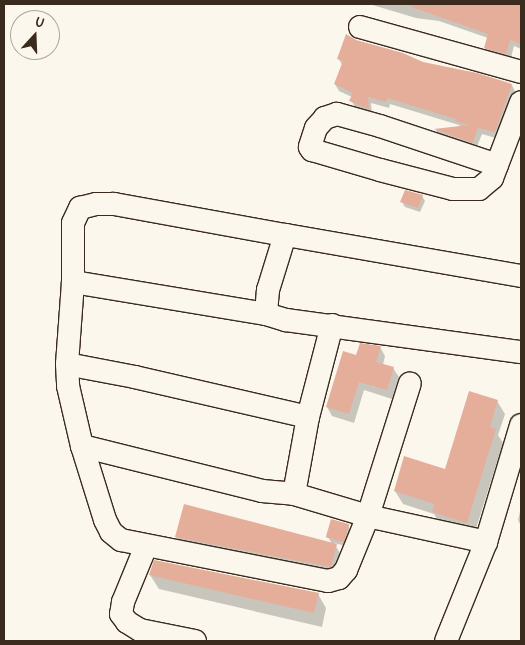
<!DOCTYPE html>
<html>
<head>
<meta charset="utf-8">
<style>
	body { margin:0 }
	#map { position:relative; width:525px; height:645px; overflow:hidden; background:#fbf7ec; font-family:"Patrick Hand",sans-serif }
	div>[style] { position:absolute }
	[style*='--x'] { left:calc(var(--x)*1px); top:calc(var(--y)*1px); width:calc(var(--w)*1px); rotate:calc(var(--a)*1deg) }
	.shadow>* { inset:0; background:#0003 }
	.building>* { inset:0; background:#e5ae9b; transform-origin:0 0 }
	.roads { filter:drop-shadow(1px 0 #3b2a1e) drop-shadow(-1px 0 #3b2a1e) drop-shadow(0 1px #3b2a1e) drop-shadow(0 -1px #3b2a1e) }
	.minor>* { height:22px; margin:-11px; padding:0 11px; transform-origin:11px; border-radius:11px; background:#fbf7ec }
	span { translate:-50% -50%; white-space:nowrap; text-align:center; line-height:1.15; -webkit-text-stroke:5px #fbf7ec; paint-order:stroke }
	.frame { position:absolute; inset:0; border:5px solid #3b2a1e; pointer-events:none }
	.north { position:absolute; left:10px; top:10px; width:50px; height:50px; box-sizing:border-box; background:#fbf7ec; border:1px solid #aea59a; border-radius:50%; rotate:20deg; font-size:14px; font-weight:700; line-height:20px; text-align:center; color:#3b2a1e }
	.north::after { content:''; display:block; margin:auto; width:18px; height:22px; background:#3b2a1e; clip-path:polygon(50% 0,100% 100%,50% 72%,0 100%) }
</style>
</head>
<body>
<div id="map">
	<div class="shadow">
		<div style="clip-path:polygon(369px 4px,521px 4px,521px 49px,514px 46px,510px 61px,489px 55px,485px 48px,488px 38px,439px 21px,416px 18px)"></div>
		<div style="clip-path:polygon(356px 41px,423px 63px,512px 85px,515px 92px,499px 139px,482px 134px,476px 149px,439px 136px,436px 130px,460px 127px,459px 125px,390px 104px,389px 108px,371px 103px,372px 115px,355px 107px,351px 100px,352px 97px,339px 91px,335px 84px,342px 65px,339px 59px)"></div>
		<div style="clip-path:polygon(422px 196px,425px 201px,420px 212px,405px 207px,402px 202px)"></div>
		<div style="clip-path:polygon(380px 347px,385px 356px,383px 365px,393px 368px,399px 377px,392px 399px,364px 390px,354px 423px,332px 416px,327px 407px,357px 356px)"></div>
		<div style="clip-path:polygon(497px 401px,505px 414px,498px 435px,503px 443px,474px 535px,441px 525px,434px 514px,403px 504px,395px 491px,446px 471px)"></div>
		<div style="clip-path:polygon(521px 507px,521px 526px,518px 520px)"></div>
		<div style="clip-path:polygon(348px 525px,350px 530px,346px 546px,334px 543px,344px 560px,339px 581px,184px 552px,176px 537px,332px 544px,328px 537px)"></div>
		<div style="clip-path:polygon(150px 575px,318px 594px,326px 608px,322px 627px,159px 589px)"></div>
	</div>
	<div class="building">
		<div style="clip-path:polygon(413px 4px,521px 4px,521px 44px,510px 40px,506px 54px,484px 48px,488px 34px,412px 7px)"></div>
		<div style="clip-path:polygon(346px 34px,356px 40px,403px 53px,423px 62px,477px 73px,512px 84px,495px 132px,478px 128px,473px 143px,434px 129px,469px 125px,455px 121px,456px 119px,387px 98px,386px 102px,368px 97px,369px 109px,349px 101px,353px 93px,334px 84px,343px 61px,337px 59px)"></div>
		<div style="clip-path:polygon(405px 190px,423px 195px,418px 208px,400px 202px)"></div>
		<div style="clip-path:polygon(360px 343px,381px 346px,376px 362px,394px 367px,387px 390px,359px 382px,349px 414px,326px 407px,343px 351px,356px 355px)"></div>
		<div style="clip-path:polygon(469px 391px,498px 400px,490px 427px,496px 429px,467px 523px,432px 512px,435px 504px,394px 491px,404px 456px,445px 469px)"></div>
		<div style="clip-path:polygon(184px 504px,337px 544px,331px 567px,175px 537px)"></div>
		<div style="left:331px;top:519px;width:19px;height:19px;rotate:16deg"></div>
		<div style="clip-path:polygon(154px 560px,319px 593px,314px 613px,149px 575px)"></div>
	</div>
	<div class="roads">
		<div class="minor">
			<div style="--x:360;--y:27;--w:167;--a:15.6"></div>
			<div style="--x:497;--y:165;--w:123;--a:-161.6"></div>
			<div style="--x:380;--y:126;--w:45;--a:-164.4"></div>
			<div style="--x:337;--y:114;--w:13;--a:162"></div>
			<div style="--x:325;--y:118;--w:13;--a:132"></div>
			<div style="--x:316;--y:128;--w:20;--a:108"></div>
			<div style="--x:310;--y:147;--w:4;--a:56"></div>
			<div style="--x:312;--y:150;--w:71;--a:16.4"></div>
			<div style="--x:380;--y:170;--w:75;--a:14.6"></div>
			<div style="--x:453;--y:189;--w:26;--a:0"></div>
			<div style="--x:479;--y:189;--w:17;--a:-40"></div>
			<div style="--x:492;--y:178;--w:81;--a:-69.1"></div>
			<div style="--x:521;--y:276;--w:240;--a:-170.1"></div>
			<div style="--x:285;--y:235;--w:58;--a:107.2"></div>
			<div style="--x:268;--y:290;--w:24;--a:95"></div>
			<div style="--x:266;--y:314;--w:21;--a:17"></div>
			<div style="--x:286;--y:320;--w:237;--a:7.8"></div>
			<div style="--x:73;--y:282;--w:196;--a:9.4"></div>
			<div style="--x:332;--y:325;--w:95;--a:104.6"></div>
			<div style="--x:308;--y:417;--w:178;--a:-167"></div>
			<div style="--x:135;--y:377;--w:69;--a:-169.2"></div>
			<div style="--x:67;--y:364;--w:22;--a:87"></div>
			<div style="--x:68;--y:386;--w:62;--a:76.9"></div>
			<div style="--x:82;--y:446;--w:186;--a:14"></div>
			<div style="--x:262;--y:491;--w:32;--a:5"></div>
			<div style="--x:294;--y:494;--w:77;--a:16.6"></div>
			<div style="--x:368;--y:516;--w:121;--a:12.4"></div>
			<div style="--x:67;--y:364;--w:82;--a:-85.8"></div>
			<div style="--x:73;--y:282;--w:59;--a:-90"></div>
			<div style="--x:73;--y:223;--w:17;--a:-65"></div>
			<div style="--x:80;--y:208;--w:16;--a:-14"></div>
			<div style="--x:96;--y:204;--w:18;--a:0"></div>
			<div style="--x:114;--y:204;--w:174;--a:10.3"></div>
			<div style="--x:82;--y:446;--w:77;--a:72.7"></div>
			<div style="--x:105;--y:520;--w:13;--a:63"></div>
			<div style="--x:111;--y:532;--w:13;--a:39"></div>
			<div style="--x:121;--y:540;--w:211;--a:11.2"></div>
			<div style="--x:328;--y:581;--w:11;--a:-15"></div>
			<div style="--x:339;--y:578;--w:11;--a:-49"></div>
			<div style="--x:346;--y:570;--w:58;--a:-67.8"></div>
			<div style="--x:368;--y:516;--w:139;--a:-72.5"></div>
			<div style="--x:294;--y:494;--w:78;--a:-79.7"></div>
			<div style="--x:146;--y:546;--w:61;--a:112.3"></div>
			<div style="--x:123;--y:602;--w:12;--a:99"></div>
			<div style="--x:121;--y:614;--w:10;--a:53"></div>
			<div style="--x:127;--y:622;--w:15;--a:32"></div>
			<div style="--x:140;--y:630;--w:56;--a:11.3"></div>
			<div style="--x:446;--y:641;--w:107;--a:-68"></div>
			<div style="--x:486;--y:542;--w:122;--a:-73.3"></div>
		</div>
	</div>
	<div class="frame"></div>
	<div class="north">U</div>
</div>
</body>
</html>
